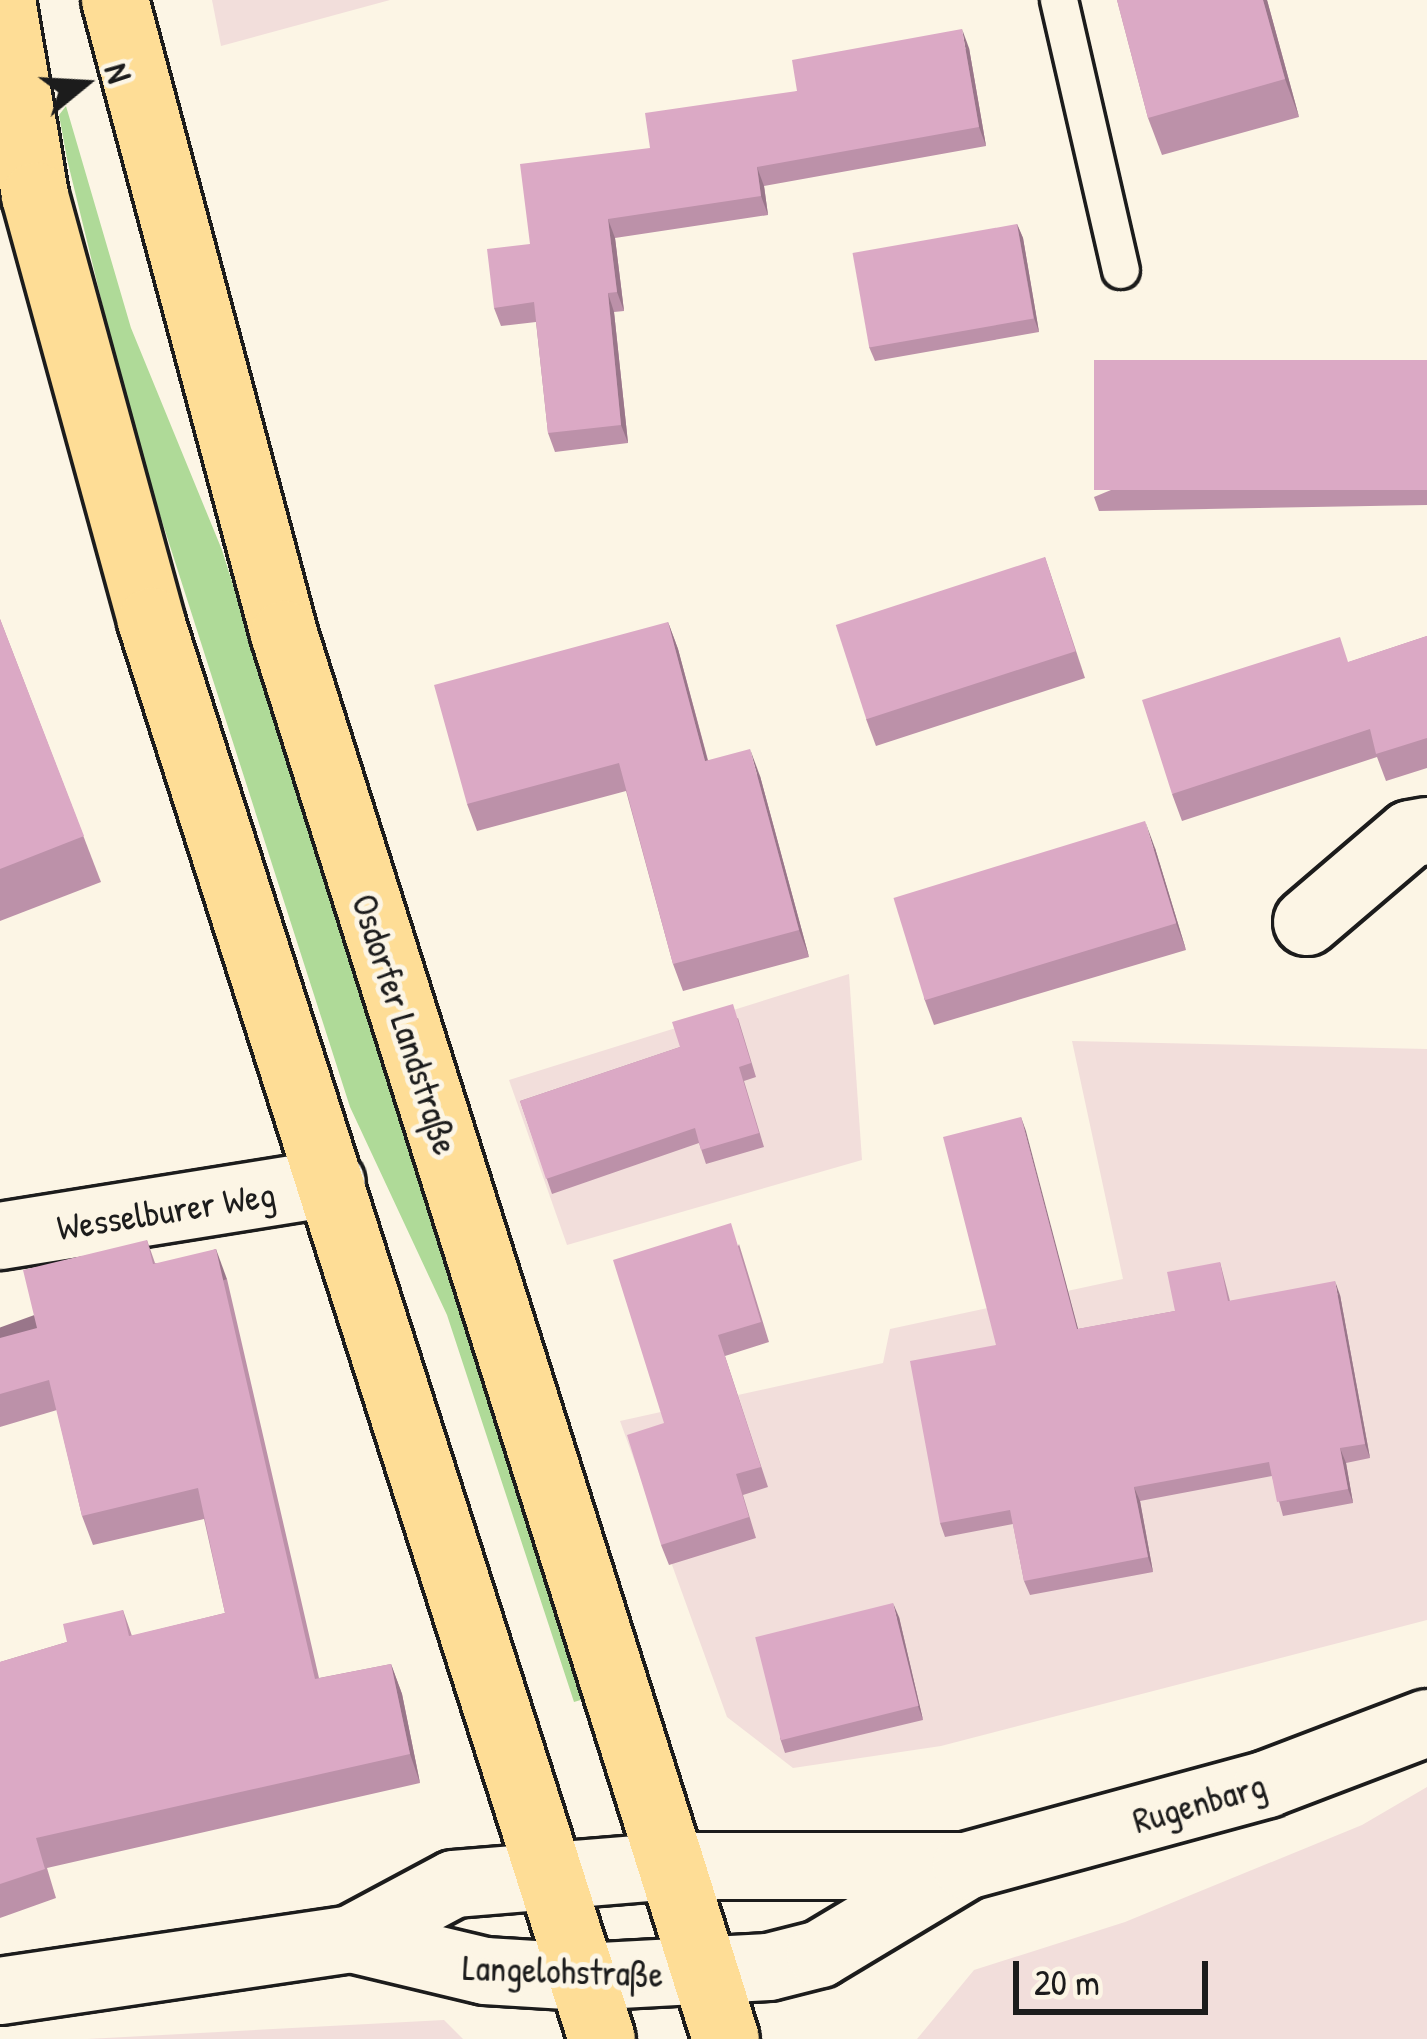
<!DOCTYPE html>
<html>
<head>
<meta charset="utf-8">
<style>
	body { margin:0 }
	#map { position:relative; width:1427px; height:2039px; overflow:hidden; background:#fcf5e5; font-family:"Patrick Hand",sans-serif }
	div>[style] { position:absolute }
	[style*='--x'] { left:calc(var(--x)*1px); top:calc(var(--y)*1px); width:calc(var(--w)*1px); rotate:calc(var(--a)*1deg) }
	.built>* { inset:0; background:#f2dedb }
	.green>* { inset:0; background:#afda98 }
	.roads { filter:drop-shadow(3px 0 #1c1c1c) drop-shadow(-3px 0 #1c1c1c) drop-shadow(0 3px #1c1c1c) drop-shadow(0 -3px #1c1c1c) }
	.lane>* { height:36px; margin:-18px; padding:0 18px; transform-origin:18px; border-radius:18px; background:#fcf5e5 }
	.street>* { height:66px; margin:-33px; padding:0 33px; transform-origin:33px; border-radius:33px; background:#fcf5e5 }
	.secondary>* { height:66px; margin:-33px; padding:0 33px; transform-origin:33px; border-radius:33px; background:#fcf5e5 }
	.primary>* { height:66px; margin:-33px; padding:0 33px; transform-origin:33px; border-radius:33px; background:#fedd96 }
	.wall>* { inset:0; background:#bc91a9 }
	.shaded-wall>* { inset:0; background:#99768a; transform-origin:0 0 }
	.building>* { inset:0; background:#dba9c5; transform-origin:0 0 }
	span { translate:-50% -50%; white-space:nowrap; text-align:center; line-height:1.15; -webkit-text-stroke:10px #fcf5e5; paint-order:stroke }
	.street-label { font-size:36px; color:#1c1c1c }
	.north { position:absolute; left:24px; top:24px; width:120px; height:120px; -webkit-text-stroke:9px #fcf5e5; paint-order:stroke; rotate:72deg; font-size:33px; font-weight:700; line-height:48px; text-align:center; color:#1c1c1c }
	.north::after { content:''; display:block; margin:auto; width:42px; height:54px; background:#1c1c1c; clip-path:polygon(50% 0,100% 100%,50% 72%,0 100%) }
	.scale { position:absolute; left:1013px; top:1961px; width:195px; height:54px; box-sizing:border-box; border:6px solid #1c1c1c; border-top:0; padding-left:15px; font-size:36px; line-height:42px; white-space:nowrap; color:#1c1c1c; -webkit-text-stroke:9px #fcf5e5; paint-order:stroke }
</style>
</head>
<body>
<div id="map">
	<div class="built">
		<div style="clip-path:polygon(212px 0,390px 0,221px 46px)"></div>
		<div style="clip-path:polygon(849px 974px,862px 1160px,567px 1245px,509px 1080px)"></div>
		<div style="clip-path:polygon(1072px 1041px,1427px 1049px,1427px 1620px,941px 1746px,793px 1768px,727px 1717px,620px 1421px,883px 1363px,890px 1329px,1123px 1279px)"></div>
		<div style="clip-path:polygon(1427px 1787px,1427px 2039px,917px 2039px,974px 1970px,1125px 1922px,1362px 1825px)"></div>
		<div style="clip-path:polygon(444px 2020px,463px 2039px,87px 2039px)"></div>
	</div>
	<div class="green">
		<div style="clip-path:polygon(66px 106px,131px 328px,222px 550px,584px 1699px,574px 1702px,447px 1315px,350px 1107px,134px 434px,67px 159px,59px 115px)"></div>
	</div>
	<div class="roads">
		<div class="lane">
			<div style="--x:1059;--y:0;--w:277;--a:77.1"></div>
		</div>
		<div class="street">
			<div style="--x:1307;--y:922;--w:135;--a:-40.5"></div>
			<div style="--x:1410;--y:834;--w:17;--a:-10"></div>
			<div style="--x:0;--y:1236;--w:336;--a:-9.1"></div>
		</div>
		<div class="secondary">
			<div style="--x:351;--y:1939;--w:138;--a:13.4"></div>
			<div style="--x:485;--y:1971;--w:98;--a:3.5"></div>
			<div style="--x:583;--y:1977;--w:186;--a:-3.1"></div>
			<div style="--x:769;--y:1967;--w:53;--a:-14.3"></div>
			<div style="--x:820;--y:1954;--w:169;--a:-31"></div>
			<div style="--x:0;--y:1991;--w:355;--a:-8.4"></div>
			<div style="--x:351;--y:1939;--w:117;--a:-28.1"></div>
			<div style="--x:454;--y:1884;--w:221;--a:-4.7"></div>
			<div style="--x:674;--y:1866;--w:292;--a:0"></div>
			<div style="--x:966;--y:1866;--w:312;--a:-15.2"></div>
			<div style="--x:1267;--y:1784;--w:171;--a:-20.9"></div>
		</div>
		<div class="primary">
			<div style="--x:2;--y:0;--w:199;--a:80.4"></div>
			<div style="--x:35;--y:196;--w:441;--a:74.7"></div>
			<div style="--x:151;--y:621;--w:1488;--a:72.36"></div>
			<div style="--x:115;--y:0;--w:656;--a:75.07"></div>
			<div style="--x:284;--y:634;--w:1473;--a:72.54"></div>
		</div>
	</div>
	<div class="wall">
		<div style="clip-path:polygon(1117px 0,1267px 0,1299px 117px,1162px 155px,1148px 118px)"></div>
		<div style="clip-path:polygon(969px 48px,986px 146px,764px 186px,768px 215px,615px 238px,624px 311px,614px 312px,628px 443px,555px 452px,548px 433px,536px 322px,501px 326px,494px 308px,530px 244px,797px 91px)"></div>
		<div style="clip-path:polygon(1017px 224px,1023px 238px,1039px 332px,875px 361px,869px 347px)"></div>
		<div style="clip-path:polygon(1427px 360px,1427px 505px,1099px 511px,1094px 497px)"></div>
		<div style="clip-path:polygon(1045px 557px,1085px 678px,876px 746px,866px 719px)"></div>
		<div style="clip-path:polygon(0 619px,101px 882px,0 921px)"></div>
		<div style="clip-path:polygon(668px 622px,678px 649px,708px 760px,760px 776px,809px 957px,683px 991px,673px 964px,626px 791px,477px 831px,467px 804px)"></div>
		<div style="clip-path:polygon(1427px 636px,1427px 768px,1386px 781px,1377px 757px,1182px 821px,1172px 794px,1349px 662px)"></div>
		<div style="clip-path:polygon(1155px 848px,1186px 950px,934px 1025px,924px 998px)"></div>
		<div style="clip-path:polygon(738px 1018px,756px 1077px,744px 1081px,764px 1147px,706px 1164px,699px 1143px,552px 1194px,520px 1101px,680px 1047px)"></div>
		<div style="clip-path:polygon(1021px 1117px,1078px 1329px,1175px 1311px,1220px 1262px,1230px 1301px,1340px 1295px,1370px 1458px,1346px 1463px,1353px 1503px,1283px 1516px,1272px 1476px,1140px 1501px,1153px 1572px,1030px 1595px,1024px 1581px,1013px 1524px,945px 1537px,940px 1523px,996px 1345px)"></div>
		<div style="clip-path:polygon(147px 1240px,155px 1263px,227px 1279px,319px 1678px,391px 1664px,402px 1694px,420px 1783px,47px 1868px,56px 1898px,0 1918px,0 1662px,67px 1642px,123px 1610px,132px 1636px,225px 1613px,204px 1519px,93px 1545px,82px 1516px,57px 1410px,0 1427px,0 1338px,37px 1328px)"></div>
		<div style="clip-path:polygon(739px 1244px,769px 1342px,725px 1356px,768px 1487px,743px 1495px,756px 1538px,669px 1565px,661px 1545px,664px 1423px)"></div>
		<div style="clip-path:polygon(899px 1617px,923px 1720px,785px 1753px,780px 1738px)"></div>
	</div>
	<div class="shaded-wall">
		<div style="clip-path:polygon(1263px 0,1267px 0,1299px 117px,1285px 79px)"></div>
		<div style="clip-path:polygon(962px 29px,969px 48px,986px 146px,979px 127px)"></div>
		<div style="clip-path:polygon(757px 167px,764px 186px,768px 215px,761px 196px)"></div>
		<div style="clip-path:polygon(608px 219px,615px 238px,624px 311px,617px 292px)"></div>
		<div style="clip-path:polygon(1017px 224px,1023px 238px,1039px 332px,1034px 318px)"></div>
		<div style="clip-path:polygon(608px 293px,614px 312px,628px 443px,621px 425px)"></div>
		<div style="clip-path:polygon(668px 622px,678px 649px,715px 788px,705px 761px)"></div>
		<div style="clip-path:polygon(750px 749px,760px 776px,809px 957px,799px 930px)"></div>
		<div style="clip-path:polygon(1145px 821px,1155px 848px,1186px 950px,1176px 923px)"></div>
		<div style="clip-path:polygon(1021px 1117px,1026px 1131px,1082px 1344px,1077px 1329px)"></div>
		<div style="left:216px;top:1249px;width:32px;height:441px;rotate:70deg"></div>
		<div style="clip-path:polygon(1335px 1281px,1340px 1295px,1370px 1458px,1365px 1444px)"></div>
		<div style="clip-path:polygon(1340px 1448px,1346px 1463px,1353px 1503px,1348px 1489px)"></div>
		<div style="clip-path:polygon(1134px 1487px,1140px 1501px,1153px 1572px,1148px 1557px)"></div>
		<div style="clip-path:polygon(893px 1603px,899px 1617px,923px 1720px,918px 1706px)"></div>
		<div style="clip-path:polygon(391px 1664px,402px 1694px,420px 1783px,410px 1754px)"></div>
	</div>
	<div class="building">
		<div style="clip-path:polygon(1117px 0,1263px 0,1285px 79px,1148px 118px)"></div>
		<div style="clip-path:polygon(962px 29px,979px 127px,757px 167px,761px 196px,608px 219px,617px 292px,608px 293px,621px 425px,548px 433px,534px 302px,494px 308px,487px 249px,530px 244px,520px 164px,650px 148px,645px 113px,797px 91px,792px 60px)"></div>
		<div style="left:1017px;top:224px;width:96px;height:167px;rotate:80deg"></div>
		<div style="left:1427px;top:360px;width:130px;height:333px;rotate:90deg"></div>
		<div style="left:1045px;top:557px;width:99px;height:220px;rotate:72deg"></div>
		<div style="clip-path:polygon(0 619px,84px 836px,0 869px)"></div>
		<div style="clip-path:polygon(668px 622px,705px 761px,750px 749px,799px 930px,673px 964px,619px 763px,467px 804px,434px 685px)"></div>
		<div style="clip-path:polygon(1427px 636px,1427px 738px,1376px 754px,1370px 729px,1172px 794px,1142px 700px,1340px 637px,1348px 662px)"></div>
		<div style="left:1145px;top:821px;width:107px;height:263px;rotate:73deg"></div>
		<div style="clip-path:polygon(733px 1004px,751px 1063px,739px 1067px,759px 1133px,701px 1150px,695px 1128px,546px 1179px,520px 1101px,680px 1047px,672px 1022px)"></div>
		<div style="clip-path:polygon(1021px 1117px,1077px 1329px,1175px 1311px,1167px 1272px,1220px 1262px,1228px 1301px,1335px 1281px,1365px 1444px,1340px 1448px,1348px 1489px,1277px 1502px,1269px 1462px,1134px 1487px,1148px 1557px,1024px 1581px,1010px 1510px,940px 1523px,910px 1361px,996px 1345px,943px 1137px)"></div>
		<div style="clip-path:polygon(731px 1223px,761px 1322px,718px 1335px,761px 1467px,736px 1474px,749px 1517px,661px 1545px,627px 1435px,664px 1423px,613px 1260px)"></div>
		<div style="clip-path:polygon(147px 1240px,153px 1264px,216px 1249px,315px 1679px,391px 1664px,410px 1754px,36px 1838px,45px 1869px,0 1884px,0 1662px,67px 1642px,63px 1624px,123px 1610px,129px 1636px,225px 1613px,198px 1488px,82px 1516px,49px 1380px,0 1394px,0 1338px,37px 1328px,23px 1270px)"></div>
		<div style="left:893px;top:1603px;width:106px;height:142px;rotate:76deg"></div>
	</div>
	<div class="street-label">
		<span style="left:406px;top:1024px;rotate:72deg">Osdorfer Landstraße</span>
		<span style="left:166px;top:1210px;rotate:-9deg">Wesselburer Weg</span>
		<span style="left:1199px;top:1802px;rotate:-16deg">Rugenbarg</span>
		<span style="left:563px;top:1970px;rotate:2deg">Langelohstraße</span>
	</div>
	<div class="north">N</div>
	<div class="scale">20 m</div>
</div>
</body>
</html>
